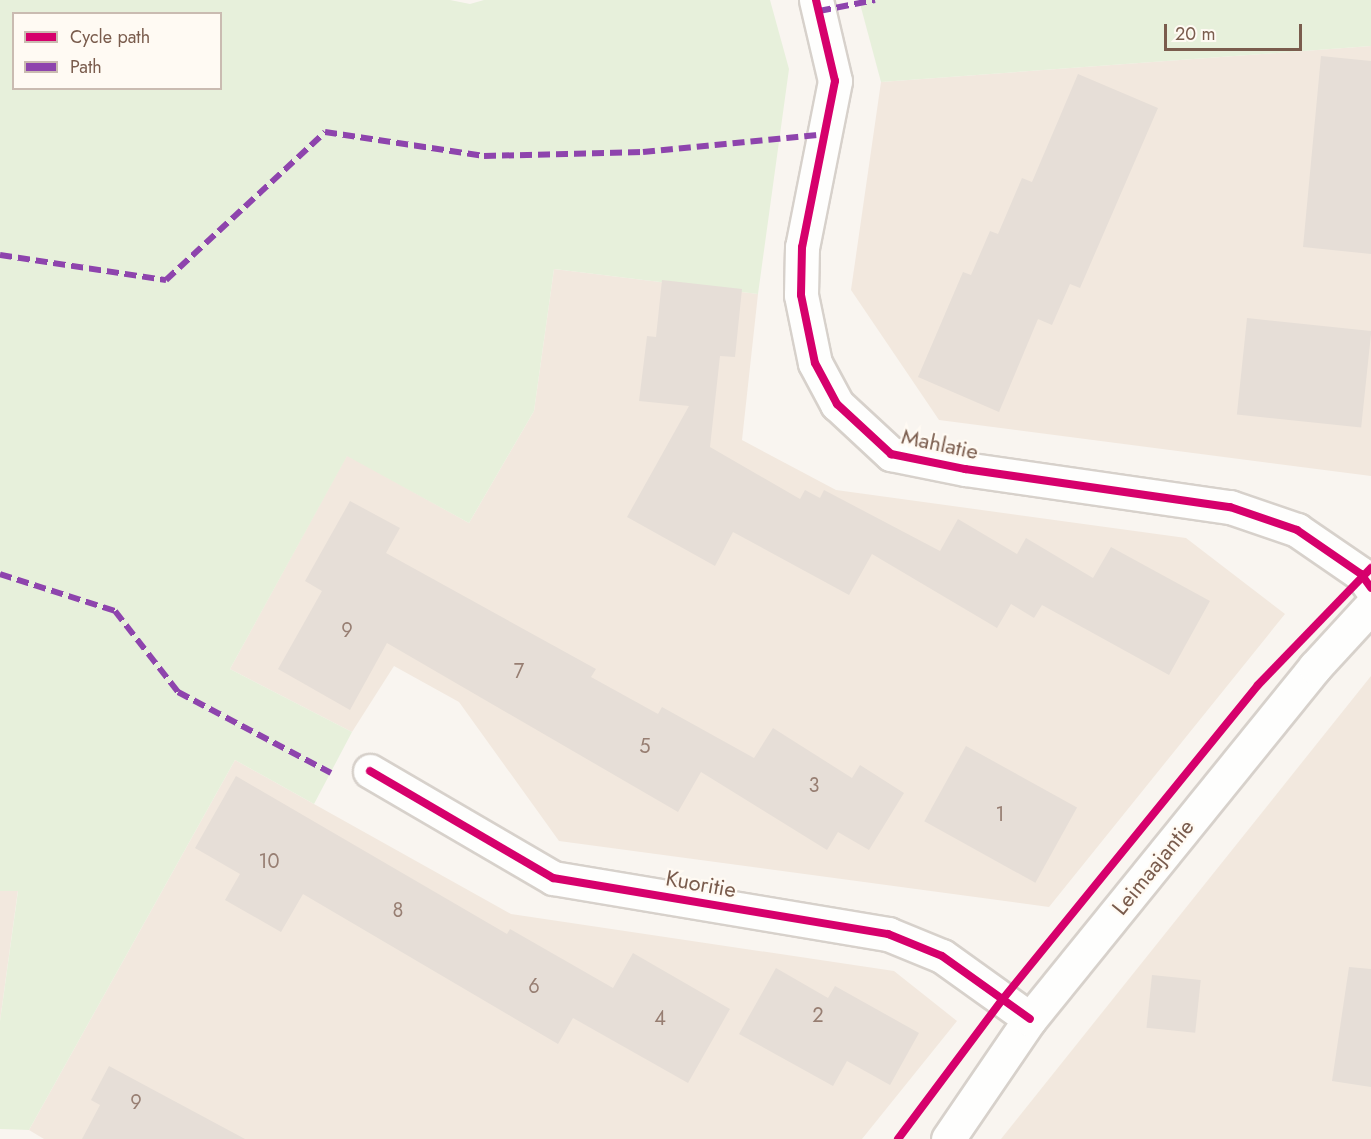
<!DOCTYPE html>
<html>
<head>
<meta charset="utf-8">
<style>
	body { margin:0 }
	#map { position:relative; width:1371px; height:1139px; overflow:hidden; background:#f9f5f0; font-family:Jost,sans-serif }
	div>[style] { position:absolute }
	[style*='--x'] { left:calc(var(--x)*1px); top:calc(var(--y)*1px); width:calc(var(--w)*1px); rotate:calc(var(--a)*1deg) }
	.residential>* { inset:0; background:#f2e8de }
	.green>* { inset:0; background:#e7f0db }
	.building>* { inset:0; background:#e6ded7; transform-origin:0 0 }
	.roads { filter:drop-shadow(2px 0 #d7d1cb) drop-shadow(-2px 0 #d7d1cb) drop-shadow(0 2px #d7d1cb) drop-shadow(0 -2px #d7d1cb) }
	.minor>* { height:33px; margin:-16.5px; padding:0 16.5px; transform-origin:16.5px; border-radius:16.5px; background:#fefefd }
	.quiet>* { height:6px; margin-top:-3px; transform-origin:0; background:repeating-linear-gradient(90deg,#8e44ad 0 12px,transparent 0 18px) }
	.cycleway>* { height:8px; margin:-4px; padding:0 4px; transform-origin:4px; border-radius:4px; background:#d6006c }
	span { translate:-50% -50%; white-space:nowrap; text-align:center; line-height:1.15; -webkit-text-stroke:4.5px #fffaf3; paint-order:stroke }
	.number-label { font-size:20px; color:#977e72 }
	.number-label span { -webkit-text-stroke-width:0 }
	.street-label { font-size:22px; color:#7a5c4d }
	.legend { position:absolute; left:12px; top:12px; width:210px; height:78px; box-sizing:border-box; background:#fffaf3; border:2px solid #cabbb1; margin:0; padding:8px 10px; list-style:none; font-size:18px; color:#7a5c4d }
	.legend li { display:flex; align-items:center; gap:12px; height:30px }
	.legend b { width:30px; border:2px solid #cabbb1 }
	.scale { position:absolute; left:1164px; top:24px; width:138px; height:27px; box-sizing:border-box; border:3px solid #7a5c4d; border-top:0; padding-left:8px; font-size:18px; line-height:21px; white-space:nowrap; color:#7a5c4d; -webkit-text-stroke:4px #fffaf3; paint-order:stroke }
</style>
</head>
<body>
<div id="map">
	<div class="residential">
		<div style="clip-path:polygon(1371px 46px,1371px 476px,939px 420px,851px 290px,881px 82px)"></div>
		<div style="clip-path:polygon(554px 269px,758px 294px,742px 440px,836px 490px,1186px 538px,1285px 614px,1049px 907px,559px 841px,459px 702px,394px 666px,352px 732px,230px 669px,347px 455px,469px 523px,534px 411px)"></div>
		<div style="clip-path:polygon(1371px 676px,1371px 1139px,1001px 1139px)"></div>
		<div style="clip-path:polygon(235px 760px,511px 914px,894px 971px,957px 1021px,862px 1139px,44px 1139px,29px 1130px)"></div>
		<div style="clip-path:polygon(18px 890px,0 1021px,0 891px)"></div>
	</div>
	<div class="green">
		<div style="clip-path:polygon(evenodd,0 0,450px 0,470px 4px,484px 0,770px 0,789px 69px,758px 294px,554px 269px,534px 411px,469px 523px,347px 456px,230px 669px,352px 732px,314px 804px,235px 760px,29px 1130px,0 1129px,0 1021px,18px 891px,0 891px,0 0,14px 14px,220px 14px,220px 88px,14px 88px,14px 14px)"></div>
		<div style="clip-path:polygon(859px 0,1371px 0,1371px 46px,881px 82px)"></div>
	</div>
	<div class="building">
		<div style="clip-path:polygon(1321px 56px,1371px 61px,1371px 254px,1303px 247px)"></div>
		<div style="clip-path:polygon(1078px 74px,1158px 108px,1080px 288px,1070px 284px,1052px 325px,1038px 319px,999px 412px,918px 377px,963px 272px,971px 275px,990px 231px,998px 234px,1022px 178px,1032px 182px)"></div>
		<div style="clip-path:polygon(662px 280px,742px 289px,735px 357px,720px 356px,710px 447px,800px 499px,805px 490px,820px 498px,824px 490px,940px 551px,958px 519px,1017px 554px,1026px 538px,1093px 578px,1111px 547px,1210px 601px,1169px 675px,1042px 605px,1034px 618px,1011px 604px,997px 628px,872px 554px,849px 595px,733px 532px,715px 566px,627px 517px,689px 406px,639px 401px,647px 336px,656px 337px)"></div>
		<div style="left:1247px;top:318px;width:125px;height:97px;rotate:6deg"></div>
		<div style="clip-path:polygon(350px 501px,400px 528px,386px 553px,596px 669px,591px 677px,658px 714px,662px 707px,754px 758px,773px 728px,852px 778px,860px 765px,904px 793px,869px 850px,838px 832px,827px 850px,701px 772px,678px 812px,387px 643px,350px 710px,278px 669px,322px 591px,305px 581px)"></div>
		<div style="left:966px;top:746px;width:127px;height:86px;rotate:29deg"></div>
		<div style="clip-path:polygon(236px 776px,507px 934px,510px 929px,613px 988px,633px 953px,730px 1009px,688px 1083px,573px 1018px,558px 1044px,303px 894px,281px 932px,225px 900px,240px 874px,195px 848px)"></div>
		<div style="clip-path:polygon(1349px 967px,1371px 969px,1371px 1087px,1332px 1081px)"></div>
		<div style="clip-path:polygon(776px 968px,828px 998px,835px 986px,919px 1033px,890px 1085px,847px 1061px,833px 1086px,739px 1034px)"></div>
		<div style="left:1152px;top:975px;width:49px;height:53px;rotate:6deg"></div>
		<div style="clip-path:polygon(109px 1066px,245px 1139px,82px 1139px,100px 1105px,91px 1100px)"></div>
	</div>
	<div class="roads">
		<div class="minor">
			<div style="--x:816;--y:0;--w:83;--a:76.8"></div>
			<div style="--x:835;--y:81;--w:169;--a:101.2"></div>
			<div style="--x:802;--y:247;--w:48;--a:91.2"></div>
			<div style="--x:801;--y:295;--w:69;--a:78.4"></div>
			<div style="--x:815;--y:363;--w:47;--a:61.8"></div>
			<div style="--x:837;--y:404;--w:74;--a:42.8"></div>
			<div style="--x:891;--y:454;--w:76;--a:11.5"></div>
			<div style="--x:965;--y:469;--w:268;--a:8.2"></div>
			<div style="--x:1230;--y:507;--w:71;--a:18.9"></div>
			<div style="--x:1297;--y:530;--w:78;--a:34.5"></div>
			<div style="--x:1361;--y:574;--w:17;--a:54"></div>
			<div style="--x:370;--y:771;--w:212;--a:30.3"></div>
			<div style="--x:553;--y:878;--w:340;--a:9.5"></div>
			<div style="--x:888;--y:934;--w:58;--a:22.2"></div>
			<div style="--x:942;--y:956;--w:108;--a:35.6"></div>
			<div style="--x:948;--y:1139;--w:145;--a:-55.7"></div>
			<div style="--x:1030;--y:1019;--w:453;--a:-51"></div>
			<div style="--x:1315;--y:667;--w:83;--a:-47.4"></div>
		</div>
	</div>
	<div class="quiet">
		<div style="--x:819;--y:11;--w:57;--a:-11.1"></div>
		<div style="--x:0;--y:255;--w:168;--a:8.6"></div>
		<div style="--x:166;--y:280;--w:217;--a:-42.9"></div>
		<div style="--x:325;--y:132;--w:161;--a:8.6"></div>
		<div style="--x:484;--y:156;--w:159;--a:-1.4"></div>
		<div style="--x:643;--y:152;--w:183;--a:-5.6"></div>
		<div style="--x:0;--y:574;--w:121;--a:17.8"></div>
		<div style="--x:115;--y:611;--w:103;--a:52.1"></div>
		<div style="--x:178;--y:692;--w:173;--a:27.9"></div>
	</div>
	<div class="cycleway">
		<div style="--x:816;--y:0;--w:83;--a:76.8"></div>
		<div style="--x:835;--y:81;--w:169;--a:101.2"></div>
		<div style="--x:802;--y:247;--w:48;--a:91.2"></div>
		<div style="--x:801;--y:295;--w:69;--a:78.4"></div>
		<div style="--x:815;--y:363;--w:47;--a:61.8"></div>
		<div style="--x:837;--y:404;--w:74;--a:42.8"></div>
		<div style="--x:891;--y:454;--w:76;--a:11.5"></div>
		<div style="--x:965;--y:469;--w:268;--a:8.2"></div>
		<div style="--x:1230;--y:507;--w:71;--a:18.9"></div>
		<div style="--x:1297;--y:530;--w:78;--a:34.5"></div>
		<div style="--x:1361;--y:574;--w:17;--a:54"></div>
		<div style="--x:370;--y:771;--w:212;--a:30.3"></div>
		<div style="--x:553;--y:878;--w:340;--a:9.5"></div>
		<div style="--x:888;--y:934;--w:58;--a:22.2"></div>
		<div style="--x:942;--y:956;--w:108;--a:35.6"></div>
		<div style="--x:898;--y:1139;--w:174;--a:-53.2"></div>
		<div style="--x:1002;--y:1000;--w:406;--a:-50.9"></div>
		<div style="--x:1258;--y:685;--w:163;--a:-46"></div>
	</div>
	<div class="number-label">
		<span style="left:347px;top:630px">9</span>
		<span style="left:519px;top:671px">7</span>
		<span style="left:645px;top:746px">5</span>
		<span style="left:814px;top:785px">3</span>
		<span style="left:1000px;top:814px">1</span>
		<span style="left:269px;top:861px">10</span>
		<span style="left:398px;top:910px">8</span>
		<span style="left:534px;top:986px">6</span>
		<span style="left:818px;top:1015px">2</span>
		<span style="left:660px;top:1018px">4</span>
		<span style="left:136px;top:1102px">9</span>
	</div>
	<div class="street-label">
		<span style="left:940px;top:444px;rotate:12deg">Mahlatie</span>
		<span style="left:1153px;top:867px;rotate:-51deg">Leimaajantie</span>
		<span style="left:701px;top:884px;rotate:10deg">Kuoritie</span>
	</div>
	<ul class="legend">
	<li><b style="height:8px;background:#d6006c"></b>Cycle path</li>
	<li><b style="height:8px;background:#8e44ad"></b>Path</li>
	</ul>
	<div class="scale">20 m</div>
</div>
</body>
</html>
